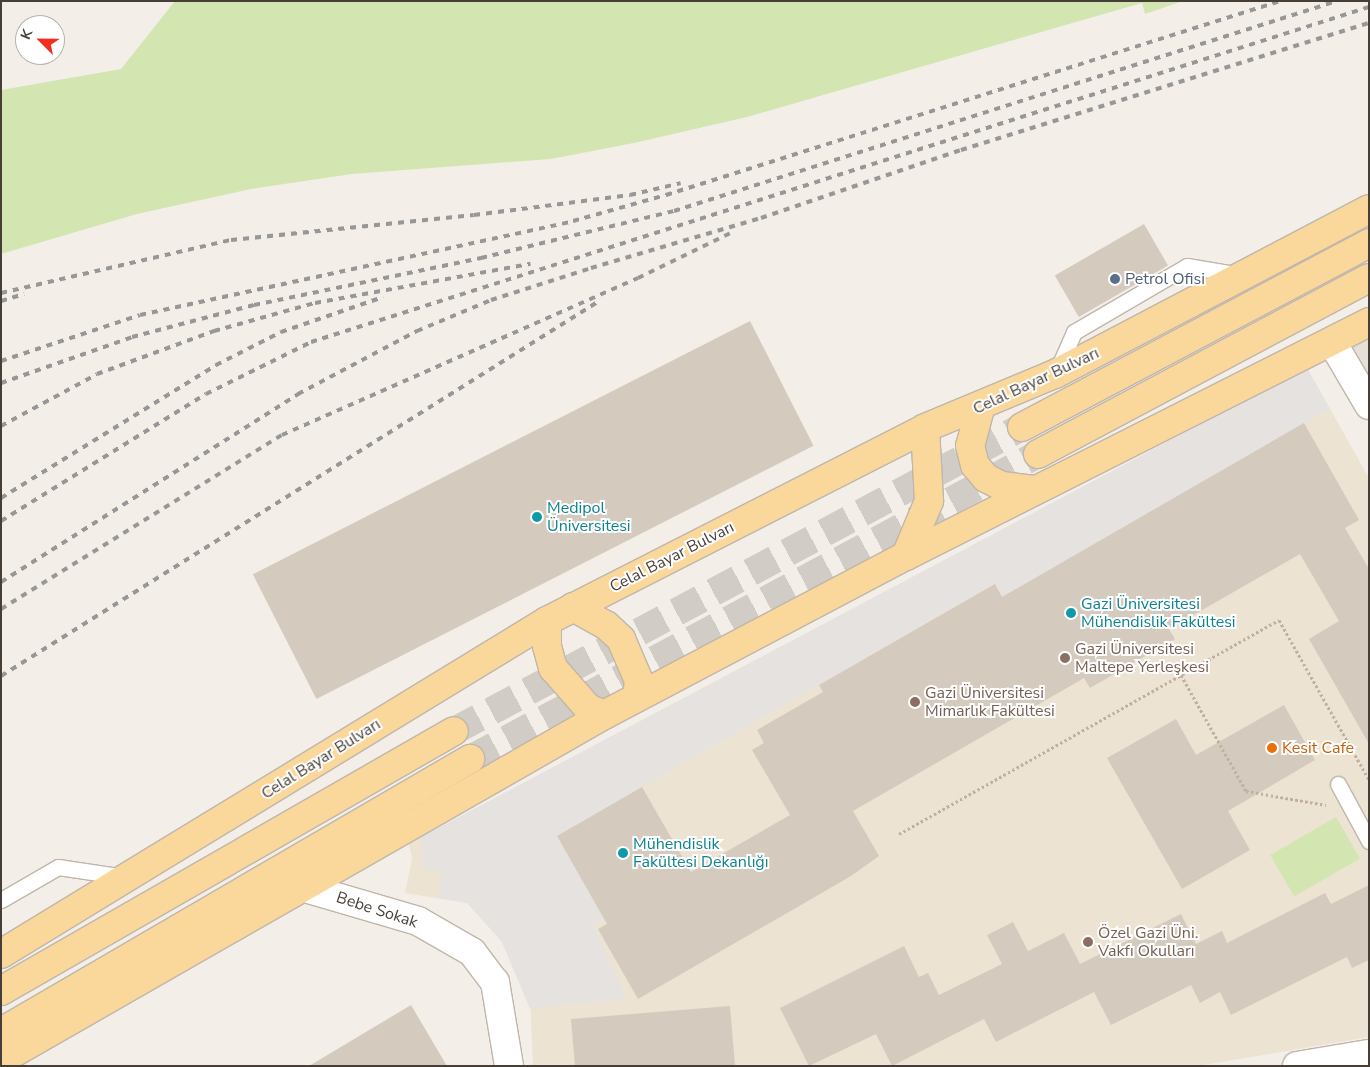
<!DOCTYPE html>
<html>
<head>
<meta charset="utf-8">
<style>
	body { margin:0 }
	#map { position:relative; width:1370px; height:1067px; overflow:hidden; background:#f3efe8; font-family:"Nunito Sans",sans-serif }
	div>[style] { position:absolute }
	[style*='--x'] { left:calc(var(--x)*1px); top:calc(var(--y)*1px); width:calc(var(--w)*1px); rotate:calc(var(--a)*1deg) }
	.residential>* { inset:0; background:#e7e0d6 }
	.education>* { inset:0; background:#ece3d3 }
	.green>* { inset:0; background:#d3e6b2; transform-origin:0 0 }
	.parking>* { inset:0; background:#e5e2e0 }
	.building>* { inset:0; background:#d5cabe; transform-origin:0 0 }
	.primary-tunnel>* { height:28px; margin-top:-14px; transform-origin:0; background:repeating-linear-gradient(90deg,#d1ccc5 0 28px,transparent 0 42px) }
	.path>* { height:3px; margin-top:-1.5px; transform-origin:0; background:repeating-linear-gradient(90deg,#c0b09d 0 2.5px,transparent 0 5px) }
	.roads { filter:drop-shadow(1px 0 #bfb6ab) drop-shadow(-1px 0 #bfb6ab) drop-shadow(0 1px #bfb6ab) drop-shadow(0 -1px #bfb6ab) }
	.service>* { height:15px; margin:-7.5px; padding:0 7.5px; transform-origin:7.5px; border-radius:7.5px; background:#fff }
	.minor>* { height:28px; margin:-14px; padding:0 14px; transform-origin:14px; border-radius:14px; background:#fff }
	.primary>* { height:28px; margin:-14px; padding:0 14px; transform-origin:14px; border-radius:14px; background:#fad79a }
	.rail>* { height:4px; margin-top:-2px; transform-origin:0; background:repeating-linear-gradient(90deg,#979797 0 6px,transparent 0 12px) }
	.dots>* { width:14px; height:14px; translate:-50% -50%; box-sizing:border-box; border:2px solid #fff; border-radius:50% }
	span { translate:-50% -50%; white-space:nowrap; text-align:center; line-height:1.15; -webkit-text-stroke:4px #fff; paint-order:stroke }
	.service-label { font-size:16px; color:#4e5e75 }
	.left { translate:0 -50%; text-align:left }
	.street-label { font-size:16px; color:#473f37 }
	.culture-label { font-size:16px; color:#0d838f }
	.education-label { font-size:16px; color:#785e54 }
	.food-label { font-size:16px; color:#c56008 }
	.frame { position:absolute; inset:0; border:2px solid #473f37; pointer-events:none }
	.north { position:absolute; left:15px; top:15px; width:50px; height:50px; box-sizing:border-box; background:#fff; border:1px solid #b5b2af; border-radius:50%; rotate:293deg; font-size:14px; font-weight:700; line-height:20px; text-align:center; color:#473f37 }
	.north::after { content:''; display:block; margin:auto; width:18px; height:22px; background:#f22e21; clip-path:polygon(50% 0,100% 100%,50% 72%,0 100%) }
</style>
</head>
<body>
<div id="map">
	<div class="residential">
		<div style="clip-path:polygon(1369px 321px,1369px 413px,1332px 342px)"></div>
	</div>
	<div class="education">
		<div style="clip-path:polygon(1307px 368px,1369px 478px,1369px 1037px,1198px 1066px,533px 1066px,530px 1000px,502px 942px,467px 903px,405px 893px,412px 859px,409px 844px)"></div>
	</div>
	<div class="green">
		<div style="clip-path:polygon(175px 1px,1183px 1px,1145px 14px,1142px 3px,747px 117px,634px 143px,551px 159px,352px 174px,251px 189px,137px 214px,1px 254px,1px 90px,121px 69px)"></div>
		<div style="left:1336px;top:817px;width:48px;height:76px;rotate:60deg"></div>
	</div>
	<div class="parking">
		<div style="clip-path:polygon(1307px 368px,1330px 409px,1002px 597px,994px 584px,557px 836px,604px 919px,594px 926px,626px 998px,530px 1009px,501px 940px,467px 903px,438px 898px,442px 871px,424px 869px,421px 837px)"></div>
	</div>
	<div class="building">
		<div style="left:1144px;top:224px;width:48px;height:103px;rotate:60deg"></div>
		<div style="left:750px;top:321px;width:140px;height:558px;rotate:63deg"></div>
		<div style="clip-path:polygon(1304px 423px,1359px 520px,1345px 528px,1369px 569px,1369px 744px,1309px 639px,1339px 621px,1300px 554px,1169px 629px,1175px 639px,1090px 688px,1084px 678px,853px 811px,879px 856px,851px 876px,638px 999px,598px 929px,607px 924px,557px 836px,642px 787px,691px 872px,790px 815px,752px 750px,764px 743px,757px 730px,823px 692px,819px 685px,995px 584px,1002px 597px)"></div>
		<div style="clip-path:polygon(1284px 705px,1315px 760px,1228px 811px,1250px 850px,1182px 889px,1107px 758px,1176px 719px,1196px 755px)"></div>
		<div style="clip-path:polygon(1369px 885px,1369px 960px,1352px 968px,1347px 957px,1231px 1015px,1220px 992px,1200px 1003px,1191px 985px,1111px 1025px,1094px 992px,996px 1042px,984px 1019px,892px 1066px,876px 1034px,809px 1066px,780px 1008px,904px 946px,919px 977px,928px 973px,939px 995px,1002px 964px,987px 935px,1013px 922px,1028px 951px,1064px 933px,1080px 964px,1181px 914px,1196px 944px,1222px 931px,1227px 943px,1325px 893px,1331px 904px)"></div>
		<div style="clip-path:polygon(411px 1005px,447px 1066px,309px 1066px)"></div>
		<div style="clip-path:polygon(730px 1006px,735px 1066px,575px 1066px,571px 1019px)"></div>
	</div>
	<div class="primary-tunnel">
		<div style="--x:454;--y:731;--w:644;--a:-28.16"></div>
		<div style="--x:470;--y:759;--w:645;--a:-28.23"></div>
	</div>
	<div class="path">
		<div style="--x:1181;--y:675;--w:133;--a:60.7"></div>
		<div style="--x:1246;--y:791;--w:81;--a:9.9"></div>
		<div style="--x:899;--y:834;--w:436;--a:-29.4"></div>
		<div style="--x:1279;--y:620;--w:184;--a:60.6"></div>
	</div>
	<div class="roads">
		<div class="service">
			<div style="--x:1056;--y:373;--w:45;--a:-66.3"></div>
			<div style="--x:1074;--y:332;--w:131;--a:-30.3"></div>
			<div style="--x:1187;--y:266;--w:54;--a:9.6"></div>
			<div style="--x:1338;--y:784;--w:65;--a:61.5"></div>
			<div style="--x:1;--y:900;--w:66;--a:-30.1"></div>
			<div style="--x:58;--y:867;--w:69;--a:8.4"></div>
		</div>
		<div class="minor">
			<div style="--x:1332;--y:342;--w:73;--a:59.6"></div>
			<div style="--x:302;--y:887;--w:121;--a:16.3"></div>
			<div style="--x:418;--y:921;--w:62;--a:29.9"></div>
			<div style="--x:472;--y:952;--w:38;--a:53"></div>
			<div style="--x:495;--y:982;--w:85;--a:80.5"></div>
			<div style="--x:1297;--y:1066;--w:73;--a:-9.5"></div>
		</div>
		<div class="primary">
			<div style="--x:980;--y:409;--w:38;--a:105"></div>
			<div style="--x:970;--y:446;--w:20;--a:75"></div>
			<div style="--x:975;--y:465;--w:17;--a:50"></div>
			<div style="--x:986;--y:478;--w:18;--a:27"></div>
			<div style="--x:1002;--y:486;--w:32;--a:7"></div>
			<div style="--x:1022;--y:427;--w:393;--a:-27.9"></div>
			<div style="--x:1038;--y:454;--w:375;--a:-28"></div>
			<div style="--x:906;--y:556;--w:60;--a:-67.3"></div>
			<div style="--x:929;--y:501;--w:73;--a:-93.1"></div>
			<div style="--x:573;--y:607;--w:38;--a:29"></div>
			<div style="--x:606;--y:625;--w:21;--a:43"></div>
			<div style="--x:621;--y:639;--w:46;--a:66.8"></div>
			<div style="--x:639;--y:681;--w:16;--a:97"></div>
			<div style="--x:547;--y:621;--w:25;--a:90"></div>
			<div style="--x:547;--y:646;--w:23;--a:75"></div>
			<div style="--x:553;--y:668;--w:53;--a:48.8"></div>
			<div style="--x:588;--y:708;--w:17;--a:24"></div>
			<div style="--x:1;--y:954;--w:640;--a:-31.38"></div>
			<div style="--x:547;--y:621;--w:424;--a:-27"></div>
			<div style="--x:925;--y:428;--w:141;--a:-22.6"></div>
			<div style="--x:1055;--y:374;--w:355;--a:-27.7"></div>
			<div style="--x:1;--y:991;--w:522;--a:-29.85"></div>
			<div style="--x:1;--y:1032;--w:543;--a:-30.2"></div>
			<div style="--x:1;--y:1060;--w:695;--a:-29.78"></div>
			<div style="--x:604;--y:715;--w:341;--a:-27.8"></div>
			<div style="--x:906;--y:556;--w:519;--a:-26.81"></div>
		</div>
	</div>
	<div class="rail">
		<div style="--x:1;--y:293;--w:236;--a:-13"></div>
		<div style="--x:231;--y:240;--w:244;--a:-5.9"></div>
		<div style="--x:474;--y:215;--w:157;--a:-7.3"></div>
		<div style="--x:630;--y:195;--w:52;--a:-13.2"></div>
		<div style="--x:1;--y:301;--w:24;--a:-17"></div>
		<div style="--x:1;--y:361;--w:146;--a:-18.3"></div>
		<div style="--x:140;--y:315;--w:443;--a:-12.2"></div>
		<div style="--x:573;--y:221;--w:97;--a:-15.6"></div>
		<div style="--x:666;--y:195;--w:644;--a:-17.53"></div>
		<div style="--x:1;--y:383;--w:139;--a:-19.3"></div>
		<div style="--x:132;--y:337;--w:126;--a:-14.7"></div>
		<div style="--x:254;--y:305;--w:232;--a:-11.7"></div>
		<div style="--x:481;--y:258;--w:199;--a:-13.7"></div>
		<div style="--x:674;--y:211;--w:695;--a:-17.58"></div>
		<div style="--x:1;--y:426;--w:109;--a:-28.4"></div>
		<div style="--x:97;--y:374;--w:125;--a:-20.2"></div>
		<div style="--x:214;--y:331;--w:105;--a:-15.5"></div>
		<div style="--x:315;--y:303;--w:219;--a:-10.3"></div>
		<div style="--x:1;--y:498;--w:253;--a:-31.7"></div>
		<div style="--x:216;--y:365;--w:73;--a:-26.9"></div>
		<div style="--x:281;--y:332;--w:108;--a:-18.9"></div>
		<div style="--x:1;--y:521;--w:241;--a:-31.8"></div>
		<div style="--x:206;--y:394;--w:117;--a:-26.3"></div>
		<div style="--x:311;--y:342;--w:1110;--a:-17.57"></div>
		<div style="--x:1;--y:582;--w:352;--a:-32.3"></div>
		<div style="--x:298;--y:394;--w:135;--a:-27.9"></div>
		<div style="--x:417;--y:331;--w:80;--a:-22.7"></div>
		<div style="--x:491;--y:300;--w:105;--a:-17.7"></div>
		<div style="--x:591;--y:268;--w:177;--a:-16.4"></div>
		<div style="--x:761;--y:218;--w:211;--a:-18.8"></div>
		<div style="--x:961;--y:150;--w:427;--a:-17.3"></div>
		<div style="--x:1;--y:609;--w:331;--a:-31.8"></div>
		<div style="--x:282;--y:435;--w:389;--a:-23.8"></div>
		<div style="--x:638;--y:278;--w:108;--a:-25.9"></div>
		<div style="--x:1;--y:676;--w:706;--a:-32.09"></div>
	</div>
	<div class="dots">
		<div style="left:1115px;top:279px;background:#5c6f8a"></div>
		<div style="left:537px;top:517px;background:#0f9aa8"></div>
		<div style="left:1071px;top:613px;background:#0f9aa8"></div>
		<div style="left:1065px;top:658px;background:#8d6e63"></div>
		<div style="left:915px;top:702px;background:#8d6e63"></div>
		<div style="left:1272px;top:748px;background:#e8710a"></div>
		<div style="left:623px;top:853px;background:#0f9aa8"></div>
		<div style="left:1088px;top:942px;background:#8d6e63"></div>
	</div>
	<div class="service-label">
		<span class="left" style="left:1125px;top:279px">Petrol Ofisi</span>
	</div>
	<div class="street-label">
		<span style="left:1036px;top:381px;rotate:-25deg">Celal Bayar Bulvarı</span>
		<span style="left:672px;top:557px;rotate:-27deg">Celal Bayar Bulvarı</span>
		<span style="left:321px;top:759px;rotate:-32deg">Celal Bayar Bulvarı</span>
		<span style="left:377px;top:910px;rotate:18deg">Bebe Sokak</span>
	</div>
	<div class="culture-label">
		<span class="left" style="left:547px;top:517px">Medipol<br>Üniversitesi</span>
		<span class="left" style="left:1081px;top:613px">Gazi Üniversitesi<br>Mühendislik Fakültesi</span>
		<span class="left" style="left:633px;top:853px">Mühendislik<br>Fakültesi Dekanlığı</span>
	</div>
	<div class="education-label">
		<span class="left" style="left:1075px;top:658px">Gazi Üniversitesi<br>Maltepe Yerleşkesi</span>
		<span class="left" style="left:925px;top:702px">Gazi Üniversitesi<br>Mimarlık Fakültesi</span>
		<span class="left" style="left:1098px;top:942px">Özel Gazi Üni.<br>Vakfı Okulları</span>
	</div>
	<div class="food-label">
		<span class="left" style="left:1282px;top:748px">Kesit Cafe</span>
	</div>
	<div class="frame"></div>
	<div class="north">K</div>
</div>
</body>
</html>
